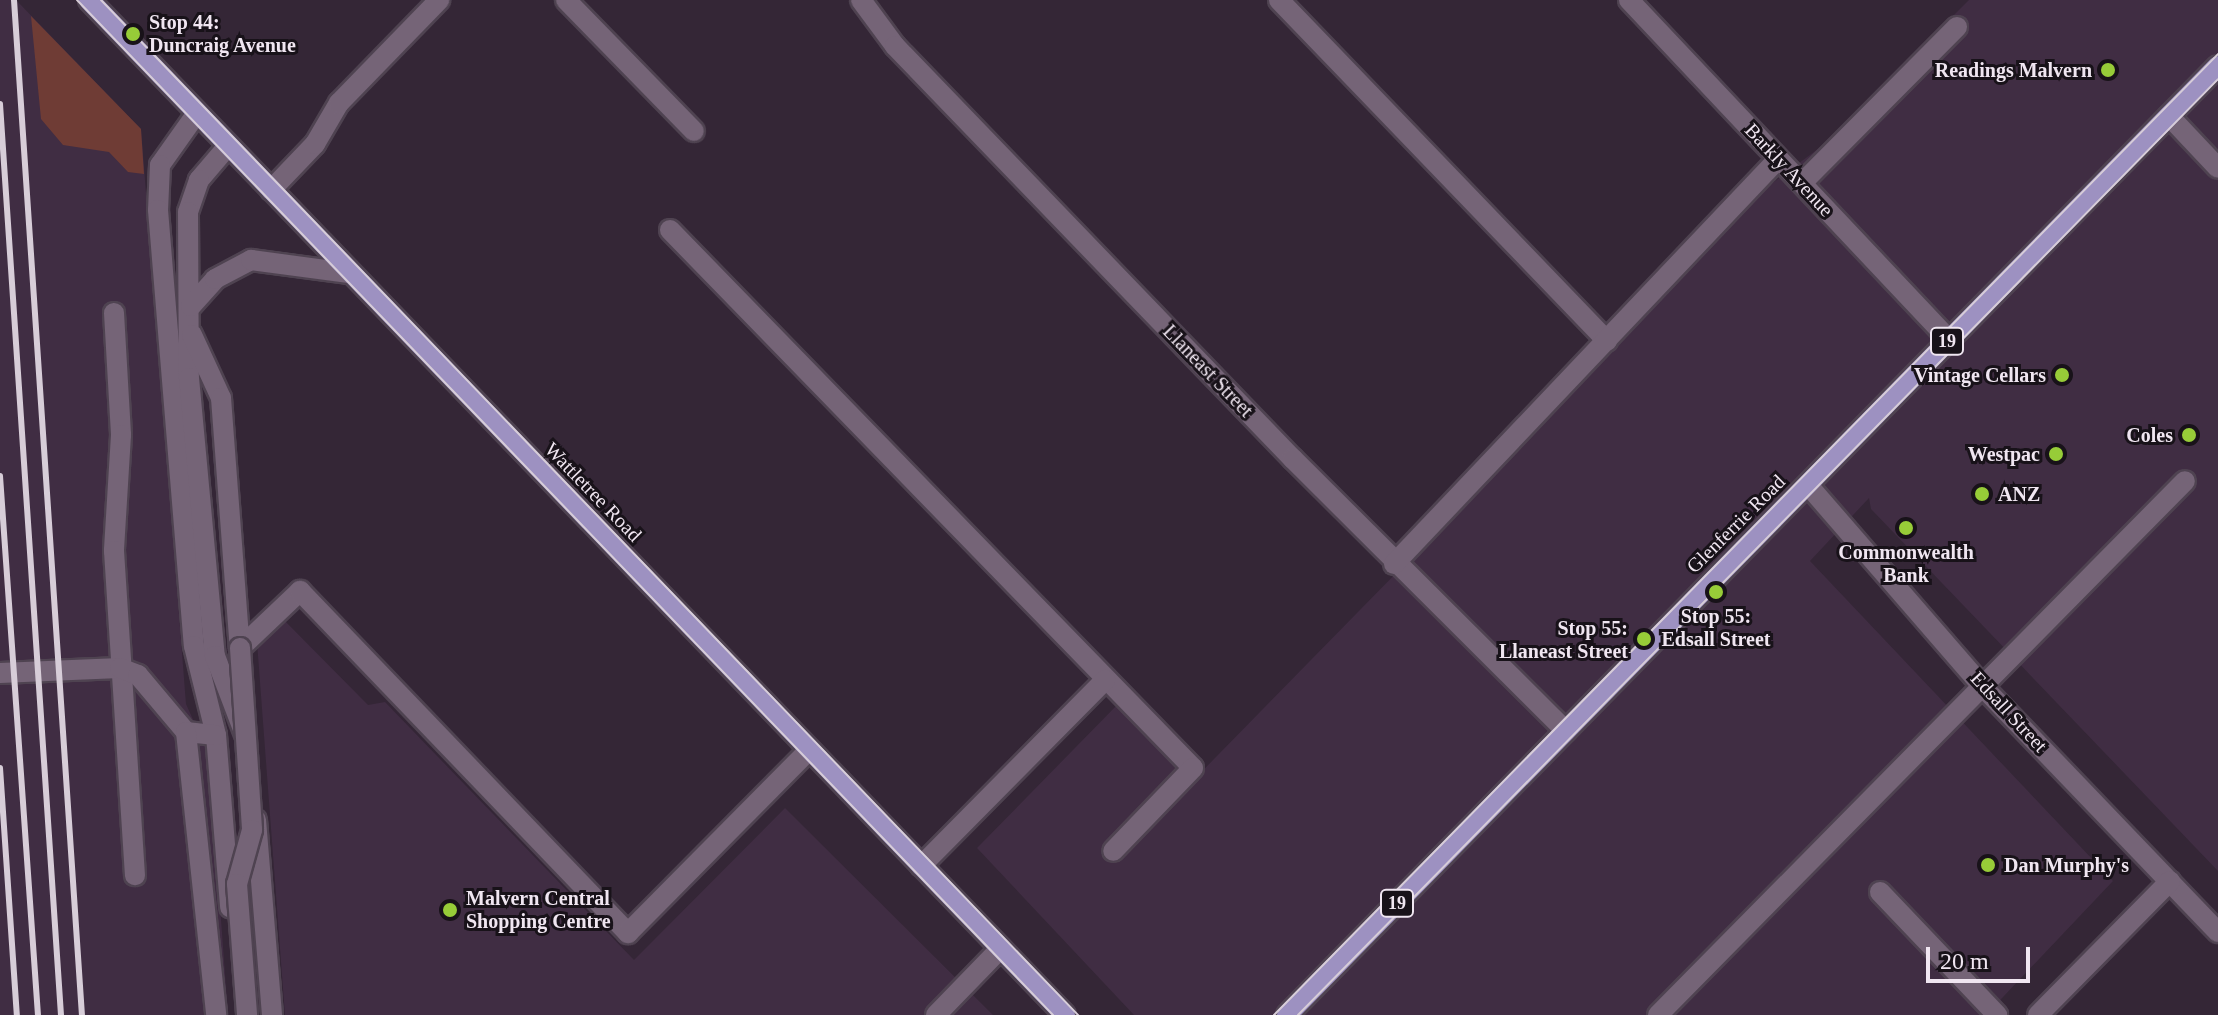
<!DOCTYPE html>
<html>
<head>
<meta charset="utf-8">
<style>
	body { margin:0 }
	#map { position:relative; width:2218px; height:1015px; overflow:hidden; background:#342636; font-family:"Times New Roman",serif }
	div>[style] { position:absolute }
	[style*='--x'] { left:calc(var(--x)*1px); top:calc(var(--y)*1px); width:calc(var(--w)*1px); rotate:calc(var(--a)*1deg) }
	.built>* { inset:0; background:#402d43 }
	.green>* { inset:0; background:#6f3c35 }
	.roads { filter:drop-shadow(2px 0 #4f4351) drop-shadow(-2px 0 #4f4351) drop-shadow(0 2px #4f4351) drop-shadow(0 -2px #4f4351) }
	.minor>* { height:20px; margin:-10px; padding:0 10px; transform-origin:10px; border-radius:10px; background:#756477 }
	.major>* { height:20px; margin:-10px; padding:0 10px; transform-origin:10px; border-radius:10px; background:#9d91c1 }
	.tram>* { height:2px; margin:-1px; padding:0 1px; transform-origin:1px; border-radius:1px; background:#d7cdd8 }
	.rail>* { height:6px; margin:-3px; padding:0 3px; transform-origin:3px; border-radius:3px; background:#d7cdd8 }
	.bridges { filter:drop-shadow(2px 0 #4f4351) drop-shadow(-2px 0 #4f4351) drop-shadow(0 2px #4f4351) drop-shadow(0 -2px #4f4351) }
	.minor-bridge>* { height:20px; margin:-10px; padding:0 10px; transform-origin:10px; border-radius:10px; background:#756477 }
	.dots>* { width:22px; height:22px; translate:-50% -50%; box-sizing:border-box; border:4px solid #181219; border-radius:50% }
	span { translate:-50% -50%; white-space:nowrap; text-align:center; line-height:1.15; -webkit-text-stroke:6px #181219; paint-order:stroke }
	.shield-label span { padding:2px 6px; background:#181219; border:2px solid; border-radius:6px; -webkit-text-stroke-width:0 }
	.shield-label { font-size:18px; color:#f0e6f1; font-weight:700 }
	.poi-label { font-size:20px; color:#f0e6f1; font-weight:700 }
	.left { translate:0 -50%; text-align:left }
	.right { translate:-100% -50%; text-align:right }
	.street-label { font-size:20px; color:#f0e6f1 }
	.scale { position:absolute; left:1926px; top:947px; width:104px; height:36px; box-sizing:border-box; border:4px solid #f0e6f1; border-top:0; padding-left:10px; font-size:24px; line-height:28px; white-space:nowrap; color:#f0e6f1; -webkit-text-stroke:6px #181219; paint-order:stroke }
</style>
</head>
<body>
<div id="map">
	<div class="built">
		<div style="clip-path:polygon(0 0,16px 0,141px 129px,186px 704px,209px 755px,228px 1015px,0 1015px)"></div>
		<div style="clip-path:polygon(1969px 0,2218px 0,2218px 871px,1871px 509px,1869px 498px,1810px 561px,2113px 881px,1986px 1015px,1134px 1015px,977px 848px,1118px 704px,1181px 768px,1119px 856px,1598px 367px,1750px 200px,1827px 142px)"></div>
		<div style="clip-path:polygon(282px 618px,368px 705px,385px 702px,634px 960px,785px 808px,993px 1015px,285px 1015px,257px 642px)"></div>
	</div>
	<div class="green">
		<div style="clip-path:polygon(31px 16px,141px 129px,144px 174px,128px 172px,109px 152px,63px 145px,41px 119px)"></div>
	</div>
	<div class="roads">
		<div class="minor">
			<div style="--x:566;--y:0;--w:183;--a:45.7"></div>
			<div style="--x:861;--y:0;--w:57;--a:53.5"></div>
			<div style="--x:895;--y:46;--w:574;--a:46.06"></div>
			<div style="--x:1293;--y:459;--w:385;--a:44.9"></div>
			<div style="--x:1279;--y:0;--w:473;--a:46.1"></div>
			<div style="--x:1629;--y:0;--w:466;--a:46.7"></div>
			<div style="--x:197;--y:113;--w:64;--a:125.4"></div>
			<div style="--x:160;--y:165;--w:45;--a:92.5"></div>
			<div style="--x:158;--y:210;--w:437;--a:85.3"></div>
			<div style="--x:194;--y:646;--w:92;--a:76.1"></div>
			<div style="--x:216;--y:735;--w:173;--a:85.3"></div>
			<div style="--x:2169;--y:116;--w:71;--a:46.7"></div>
			<div style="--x:228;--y:146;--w:45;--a:130.5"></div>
			<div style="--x:199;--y:180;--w:34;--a:109"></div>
			<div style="--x:188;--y:212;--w:166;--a:89.7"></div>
			<div style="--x:189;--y:378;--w:279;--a:84.7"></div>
			<div style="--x:215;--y:656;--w:87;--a:69.1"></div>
			<div style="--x:1802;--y:183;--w:220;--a:-45.2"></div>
			<div style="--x:271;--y:190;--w:64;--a:-46.3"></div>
			<div style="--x:315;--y:144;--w:48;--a:-59.7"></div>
			<div style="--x:339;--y:103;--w:144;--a:-45.8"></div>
			<div style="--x:670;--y:230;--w:750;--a:45.81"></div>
			<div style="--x:1193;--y:768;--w:115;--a:133.9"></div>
			<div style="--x:191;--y:306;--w:36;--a:-48"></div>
			<div style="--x:215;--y:279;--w:41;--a:-27.8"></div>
			<div style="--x:251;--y:260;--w:99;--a:7.6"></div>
			<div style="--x:114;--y:313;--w:122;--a:86.7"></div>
			<div style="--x:121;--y:435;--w:116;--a:93.5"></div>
			<div style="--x:114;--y:551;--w:325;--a:86.3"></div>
			<div style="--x:192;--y:335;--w:69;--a:65.3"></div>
			<div style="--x:221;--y:398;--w:251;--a:85.7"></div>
			<div style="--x:1808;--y:485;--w:266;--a:49.1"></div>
			<div style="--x:1982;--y:686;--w:341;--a:46.2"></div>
			<div style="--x:1394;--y:564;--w:558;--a:-46.52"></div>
			<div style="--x:240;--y:648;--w:83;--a:-43.5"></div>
			<div style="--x:300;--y:591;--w:474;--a:46.2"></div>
			<div style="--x:628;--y:933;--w:257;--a:-45.3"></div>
			<div style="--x:0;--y:673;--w:120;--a:-2.4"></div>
			<div style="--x:120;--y:668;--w:19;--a:21"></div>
			<div style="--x:138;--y:675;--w:75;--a:49.9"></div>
			<div style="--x:186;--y:732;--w:30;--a:6"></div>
			<div style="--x:186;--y:732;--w:285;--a:83.9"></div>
			<div style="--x:256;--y:820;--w:196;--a:85.3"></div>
			<div style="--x:921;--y:866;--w:262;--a:-45.3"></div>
			<div style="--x:1880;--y:892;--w:170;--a:46.4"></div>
			<div style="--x:936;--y:1015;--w:93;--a:-45.9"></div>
			<div style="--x:1658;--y:1015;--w:750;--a:-45.38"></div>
			<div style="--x:2038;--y:1015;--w:188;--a:-45.4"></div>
		</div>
		<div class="major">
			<div style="--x:89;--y:0;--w:1408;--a:46.12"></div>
			<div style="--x:1287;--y:1015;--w:1329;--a:-45.55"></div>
		</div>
	</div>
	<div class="tram">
		<div style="--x:77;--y:0;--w:1408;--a:46.12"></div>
		<div style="--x:101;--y:0;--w:1409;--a:46.09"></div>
		<div style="--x:1274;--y:1015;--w:1347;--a:-45.51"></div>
		<div style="--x:1298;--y:1015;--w:1312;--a:-45.49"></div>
	</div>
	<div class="rail">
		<div style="--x:14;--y:0;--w:1017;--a:86.17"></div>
		<div style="--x:0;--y:104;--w:913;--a:86.17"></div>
		<div style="--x:0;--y:476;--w:540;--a:85.97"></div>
		<div style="--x:0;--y:768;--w:248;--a:86.1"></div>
	</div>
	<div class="bridges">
		<div class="minor-bridge">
			<div style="--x:240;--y:648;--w:182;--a:86.2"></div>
			<div style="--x:252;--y:830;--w:56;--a:105.5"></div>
			<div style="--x:237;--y:884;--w:131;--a:85.6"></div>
		</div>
	</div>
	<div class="dots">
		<div style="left:133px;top:34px;background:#97cc38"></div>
		<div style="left:2108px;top:70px;background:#97cc38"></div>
		<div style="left:2062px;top:375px;background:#97cc38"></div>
		<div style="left:2189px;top:435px;background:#97cc38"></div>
		<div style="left:2056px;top:454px;background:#97cc38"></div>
		<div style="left:1982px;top:494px;background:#97cc38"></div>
		<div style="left:1906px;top:528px;background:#97cc38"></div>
		<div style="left:1716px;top:592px;background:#97cc38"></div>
		<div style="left:1644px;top:639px;background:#97cc38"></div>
		<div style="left:1988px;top:865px;background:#97cc38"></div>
		<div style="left:450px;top:910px;background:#97cc38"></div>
	</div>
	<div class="shield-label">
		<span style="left:1947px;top:341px">19</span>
		<span style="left:1397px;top:903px">19</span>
	</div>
	<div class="poi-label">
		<span class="left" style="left:149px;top:34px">Stop 44:<br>Duncraig Avenue</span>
		<span class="right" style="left:2092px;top:70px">Readings Malvern</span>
		<span class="right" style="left:2046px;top:375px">Vintage Cellars</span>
		<span class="right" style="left:2173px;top:435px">Coles</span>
		<span class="right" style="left:2040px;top:454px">Westpac</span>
		<span class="left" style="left:1998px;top:494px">ANZ</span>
		<span style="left:1906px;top:564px">Commonwealth<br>Bank</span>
		<span style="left:1716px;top:628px">Stop 55:<br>Edsall Street</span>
		<span class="right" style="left:1628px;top:640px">Stop 55:<br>Llaneast Street</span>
		<span class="left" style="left:2004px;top:865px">Dan Murphy's</span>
		<span class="left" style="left:466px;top:910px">Malvern Central<br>Shopping Centre</span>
	</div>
	<div class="street-label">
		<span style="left:1789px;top:170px;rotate:47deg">Barkly Avenue</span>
		<span style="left:1208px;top:371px;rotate:46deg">Llaneast Street</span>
		<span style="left:593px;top:492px;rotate:46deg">Wattletree Road</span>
		<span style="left:1736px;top:524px;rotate:-45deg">Glenferrie Road</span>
		<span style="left:2009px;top:712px;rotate:47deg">Edsall Street</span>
	</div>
	<div class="scale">20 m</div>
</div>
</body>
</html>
